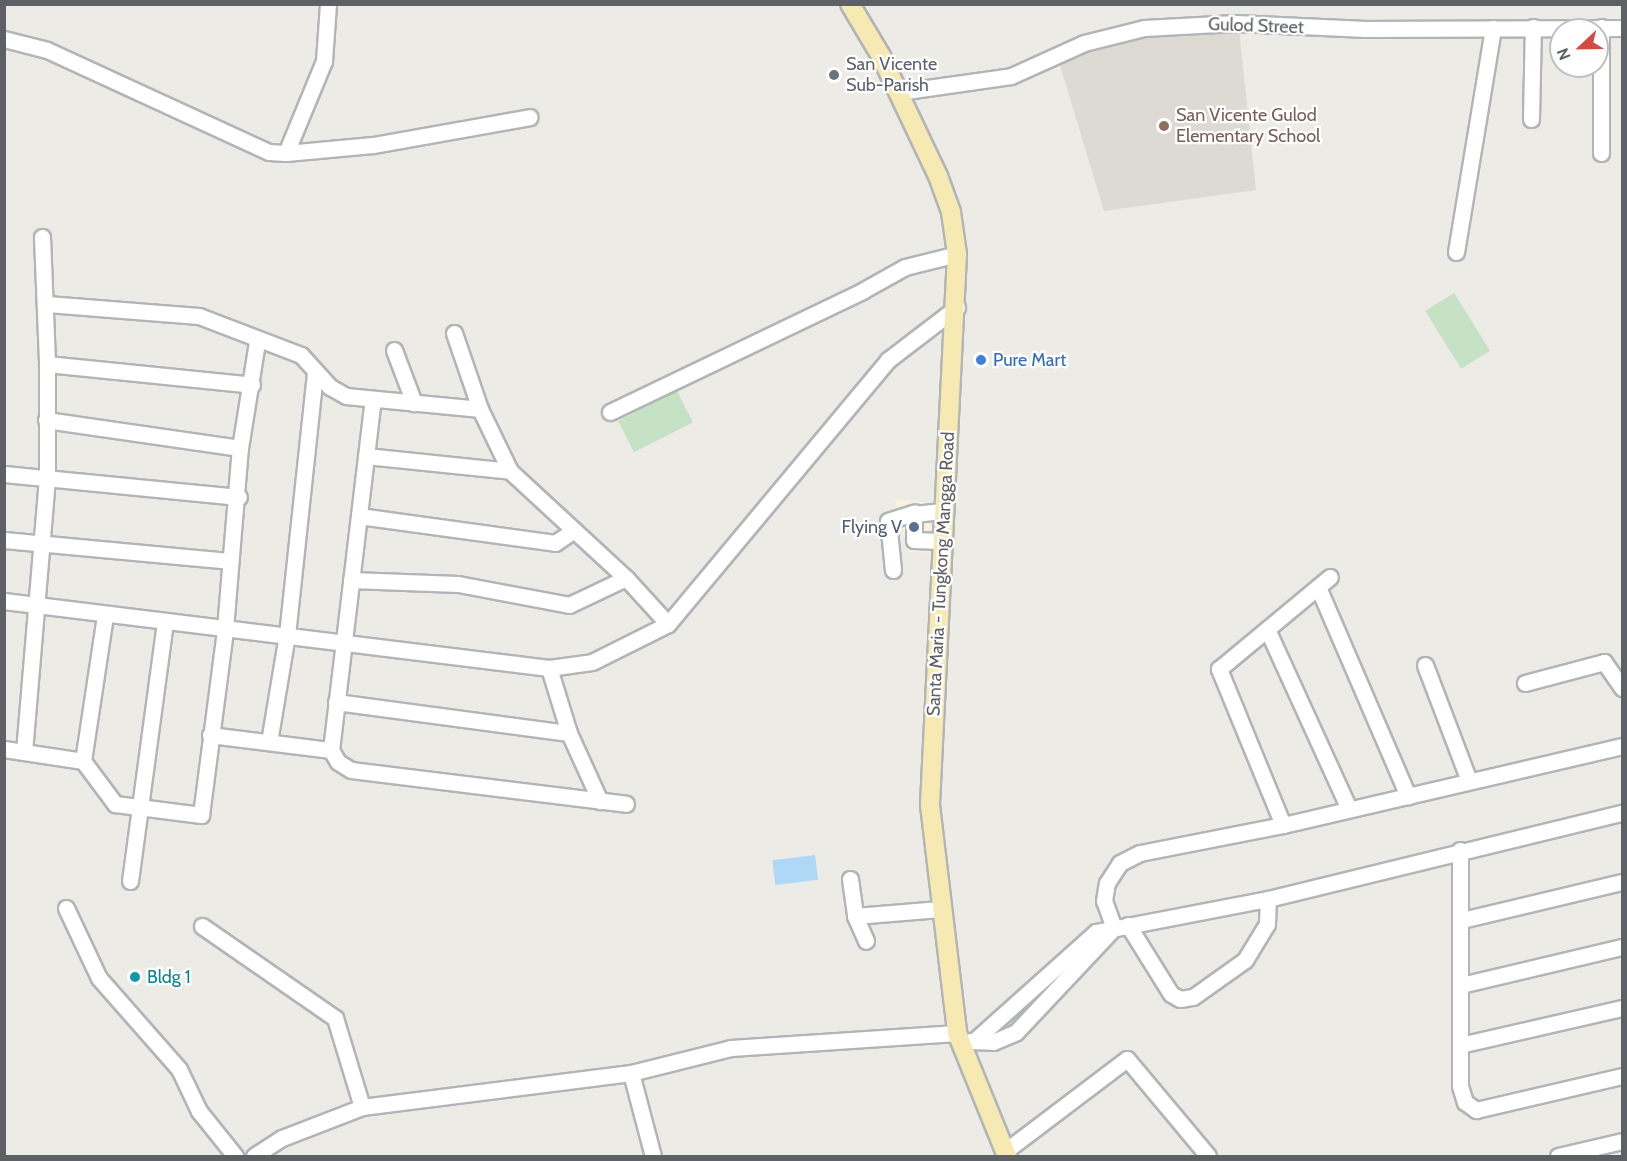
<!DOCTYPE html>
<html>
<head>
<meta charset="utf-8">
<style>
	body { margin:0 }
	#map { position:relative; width:1627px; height:1161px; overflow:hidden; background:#edebe5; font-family:Cabin,sans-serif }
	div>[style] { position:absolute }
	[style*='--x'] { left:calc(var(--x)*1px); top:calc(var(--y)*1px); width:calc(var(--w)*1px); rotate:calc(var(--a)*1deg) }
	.commercial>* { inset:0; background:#faf2de }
	.education>* { inset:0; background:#dddad4 }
	.green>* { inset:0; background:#c5e2c5; transform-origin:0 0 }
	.water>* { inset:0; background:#aed8f5; transform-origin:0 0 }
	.roads { filter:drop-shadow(2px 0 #b2b5b8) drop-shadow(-2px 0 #b2b5b8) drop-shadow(0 2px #b2b5b8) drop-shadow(0 -2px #b2b5b8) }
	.minor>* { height:15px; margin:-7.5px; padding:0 7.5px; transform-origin:7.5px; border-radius:7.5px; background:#fff }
	.major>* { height:18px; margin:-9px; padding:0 9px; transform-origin:9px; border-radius:9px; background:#f6e9b2 }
	.dots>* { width:16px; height:16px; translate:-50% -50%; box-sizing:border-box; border:3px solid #fff; border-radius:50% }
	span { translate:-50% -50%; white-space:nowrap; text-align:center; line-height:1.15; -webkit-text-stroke:4.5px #fff; paint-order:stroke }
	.street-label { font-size:18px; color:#5d6064 }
	.worship-label { font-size:18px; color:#5b616d }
	.left { translate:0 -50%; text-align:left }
	.education-label { font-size:18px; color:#785e54 }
	.shop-label { font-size:18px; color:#366cbe }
	.service-label { font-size:18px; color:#4e5e75 }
	.right { translate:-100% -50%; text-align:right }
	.culture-label { font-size:18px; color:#0d838f }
	.frame { position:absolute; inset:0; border:6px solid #5d6064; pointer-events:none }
	.north { position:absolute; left:1549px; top:18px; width:60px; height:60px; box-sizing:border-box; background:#fff; border:2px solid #bebfc1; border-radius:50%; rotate:248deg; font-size:16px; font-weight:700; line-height:24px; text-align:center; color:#5d6064 }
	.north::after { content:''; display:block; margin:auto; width:21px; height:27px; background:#d54a43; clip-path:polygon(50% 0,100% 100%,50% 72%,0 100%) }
</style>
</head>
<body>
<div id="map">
	<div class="commercial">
		<div style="clip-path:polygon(895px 499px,932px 503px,930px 553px,908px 551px)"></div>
	</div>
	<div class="education">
		<div style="clip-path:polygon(1239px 29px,1256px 190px,1104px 211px,1059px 62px,1087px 49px,1149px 32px)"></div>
	</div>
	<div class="green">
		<div style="left:1454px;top:293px;width:68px;height:34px;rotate:58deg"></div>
		<div style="left:677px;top:391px;width:35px;height:66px;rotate:63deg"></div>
	</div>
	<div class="water">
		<div style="left:815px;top:855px;width:25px;height:43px;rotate:83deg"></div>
	</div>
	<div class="roads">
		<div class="minor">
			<div style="--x:1601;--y:27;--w:126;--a:90"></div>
			<div style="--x:4;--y:39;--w:44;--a:14.3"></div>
			<div style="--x:47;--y:50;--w:244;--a:24.7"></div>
			<div style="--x:269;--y:152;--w:17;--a:3"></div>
			<div style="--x:286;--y:153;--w:100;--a:-67.6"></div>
			<div style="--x:324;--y:61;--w:57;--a:-86"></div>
			<div style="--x:899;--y:92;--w:113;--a:-8.1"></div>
			<div style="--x:1011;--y:76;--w:80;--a:-24.3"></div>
			<div style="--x:1084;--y:43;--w:62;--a:-14"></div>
			<div style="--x:1144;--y:28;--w:92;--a:-3.1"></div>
			<div style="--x:1236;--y:23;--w:130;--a:2.6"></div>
			<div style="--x:1366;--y:29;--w:256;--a:-0.2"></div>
			<div style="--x:1531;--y:119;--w:92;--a:-88.8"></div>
			<div style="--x:286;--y:153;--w:87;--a:-5.3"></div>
			<div style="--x:373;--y:145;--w:159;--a:-10.1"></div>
			<div style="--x:42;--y:237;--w:127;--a:87.7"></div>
			<div style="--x:1456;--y:252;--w:227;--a:-80.6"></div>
			<div style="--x:47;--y:304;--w:152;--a:4.5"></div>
			<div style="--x:199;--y:316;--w:109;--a:20.9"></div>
			<div style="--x:301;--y:355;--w:43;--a:47.8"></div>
			<div style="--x:330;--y:387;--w:18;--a:29"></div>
			<div style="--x:346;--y:396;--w:135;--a:5.5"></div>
			<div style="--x:480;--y:409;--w:69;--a:64.2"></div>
			<div style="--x:510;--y:471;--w:158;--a:42.7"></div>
			<div style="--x:626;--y:578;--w:62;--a:47.6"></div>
			<div style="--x:454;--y:333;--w:80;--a:71.1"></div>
			<div style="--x:394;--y:350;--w:57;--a:69.3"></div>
			<div style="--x:610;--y:412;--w:280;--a:-25.6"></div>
			<div style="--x:862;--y:291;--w:49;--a:-29.2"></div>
			<div style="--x:905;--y:267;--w:54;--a:-14"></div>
			<div style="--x:46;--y:420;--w:196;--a:8.2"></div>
			<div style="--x:366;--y:456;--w:145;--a:5.9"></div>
			<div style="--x:4;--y:474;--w:236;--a:5.6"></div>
			<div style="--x:359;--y:516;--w:198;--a:7.8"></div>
			<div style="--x:555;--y:543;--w:23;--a:-34"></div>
			<div style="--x:4;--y:540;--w:226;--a:5.3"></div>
			<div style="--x:940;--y:541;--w:26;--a:-178"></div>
			<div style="--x:914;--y:540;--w:26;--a:-90"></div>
			<div style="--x:914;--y:514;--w:28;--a:-6"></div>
			<div style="--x:893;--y:570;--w:49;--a:-95.8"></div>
			<div style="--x:888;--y:521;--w:28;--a:-18"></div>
			<div style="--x:351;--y:580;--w:107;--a:2.1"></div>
			<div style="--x:458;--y:584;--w:113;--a:10.7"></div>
			<div style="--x:569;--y:605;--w:63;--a:-25.3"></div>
			<div style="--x:1318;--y:587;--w:228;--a:66.7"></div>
			<div style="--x:4;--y:601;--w:549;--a:7.01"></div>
			<div style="--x:549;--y:668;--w:43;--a:-7.9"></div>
			<div style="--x:592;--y:662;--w:85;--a:-26.6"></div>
			<div style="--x:668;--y:624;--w:344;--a:-50.2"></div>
			<div style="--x:888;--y:360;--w:87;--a:-37.5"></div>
			<div style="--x:1267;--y:629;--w:198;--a:65.5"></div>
			<div style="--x:1425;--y:665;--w:124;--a:69.2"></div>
			<div style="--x:549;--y:668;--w:68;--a:72.9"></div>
			<div style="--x:569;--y:733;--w:75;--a:65.5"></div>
			<div style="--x:1525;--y:683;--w:82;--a:-14.9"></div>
			<div style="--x:1604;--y:662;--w:32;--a:55"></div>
			<div style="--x:336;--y:702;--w:235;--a:7.6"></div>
			<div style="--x:210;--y:735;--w:122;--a:7.1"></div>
			<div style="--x:331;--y:750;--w:14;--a:60"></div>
			<div style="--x:338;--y:762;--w:15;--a:32"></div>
			<div style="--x:351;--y:770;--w:277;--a:7"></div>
			<div style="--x:269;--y:742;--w:109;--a:-80.5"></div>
			<div style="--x:287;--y:635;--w:262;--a:-83.9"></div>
			<div style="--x:4;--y:749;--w:80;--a:8.6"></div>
			<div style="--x:83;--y:761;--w:54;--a:53.3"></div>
			<div style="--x:115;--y:804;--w:87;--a:7.3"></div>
			<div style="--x:201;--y:815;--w:188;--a:-82.6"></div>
			<div style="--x:225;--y:629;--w:182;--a:-85.3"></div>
			<div style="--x:240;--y:448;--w:107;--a:-80.9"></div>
			<div style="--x:331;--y:750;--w:353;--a:-83.2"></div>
			<div style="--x:24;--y:752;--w:275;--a:-85.2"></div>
			<div style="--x:47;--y:478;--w:114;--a:-90"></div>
			<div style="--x:47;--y:364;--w:206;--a:5.8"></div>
			<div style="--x:83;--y:761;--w:148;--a:-81.4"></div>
			<div style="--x:1283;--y:825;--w:169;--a:-112.3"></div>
			<div style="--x:1219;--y:669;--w:144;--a:-39.7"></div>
			<div style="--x:1460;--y:850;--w:236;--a:90"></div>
			<div style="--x:1460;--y:1086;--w:17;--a:73"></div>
			<div style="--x:1465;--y:1102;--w:14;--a:36"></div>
			<div style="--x:1476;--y:1110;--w:150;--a:-13.1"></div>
			<div style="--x:850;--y:879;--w:37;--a:82"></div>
			<div style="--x:855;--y:916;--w:27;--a:66"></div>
			<div style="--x:130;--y:881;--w:261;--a:-82.3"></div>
			<div style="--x:66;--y:908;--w:77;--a:64.8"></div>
			<div style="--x:99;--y:978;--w:121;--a:48.7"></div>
			<div style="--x:179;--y:1069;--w:47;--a:64.5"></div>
			<div style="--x:199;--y:1111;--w:58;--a:51.3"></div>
			<div style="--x:855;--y:916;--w:85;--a:-4.7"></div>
			<div style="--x:1462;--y:920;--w:164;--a:-13.4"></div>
			<div style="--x:1128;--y:925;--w:81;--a:58.1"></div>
			<div style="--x:1171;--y:994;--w:10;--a:29"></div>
			<div style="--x:1180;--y:999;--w:13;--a:-9"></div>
			<div style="--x:1193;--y:997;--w:64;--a:-35.4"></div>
			<div style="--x:1245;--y:960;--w:42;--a:-58.6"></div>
			<div style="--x:1267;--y:924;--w:25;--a:-88"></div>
			<div style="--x:202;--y:926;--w:162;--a:34.7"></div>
			<div style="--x:335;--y:1018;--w:93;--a:73.1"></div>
			<div style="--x:1114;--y:928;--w:29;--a:-110"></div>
			<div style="--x:1104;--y:901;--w:18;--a:-81"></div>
			<div style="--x:1107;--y:883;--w:24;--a:-57"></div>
			<div style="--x:1120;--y:863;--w:22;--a:-27"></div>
			<div style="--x:1140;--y:853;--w:146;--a:-11.1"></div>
			<div style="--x:1283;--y:825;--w:348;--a:-13.1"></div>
			<div style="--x:1461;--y:985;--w:165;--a:-13.3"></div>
			<div style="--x:975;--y:1040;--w:162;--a:-41.8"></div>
			<div style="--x:1096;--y:932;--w:175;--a:-10.9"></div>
			<div style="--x:1268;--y:899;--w:364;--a:-13.7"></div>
			<div style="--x:970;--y:1041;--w:23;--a:2"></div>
			<div style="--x:993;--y:1042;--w:25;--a:-23"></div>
			<div style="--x:1016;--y:1032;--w:143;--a:-46.7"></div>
			<div style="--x:1460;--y:1045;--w:166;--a:-12.9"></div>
			<div style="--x:631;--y:1073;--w:86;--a:75.2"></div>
			<div style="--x:1004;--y:1152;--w:154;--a:-37.1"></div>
			<div style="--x:1127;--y:1059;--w:126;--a:50.1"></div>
			<div style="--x:254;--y:1156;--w:33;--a:-33"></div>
			<div style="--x:282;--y:1138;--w:86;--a:-21.2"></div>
			<div style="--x:362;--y:1107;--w:271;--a:-7.2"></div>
			<div style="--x:631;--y:1073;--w:103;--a:-14"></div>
			<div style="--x:731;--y:1048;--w:226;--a:-3.8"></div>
			<div style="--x:1558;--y:1156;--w:66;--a:-13.2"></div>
		</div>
		<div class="major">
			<div style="--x:850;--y:4;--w:61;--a:59.2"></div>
			<div style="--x:881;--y:56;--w:133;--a:64.6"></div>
			<div style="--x:938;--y:176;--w:38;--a:70"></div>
			<div style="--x:951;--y:212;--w:42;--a:81.9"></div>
			<div style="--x:957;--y:254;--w:552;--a:92.81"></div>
			<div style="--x:930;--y:805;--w:230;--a:83.2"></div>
			<div style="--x:957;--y:1033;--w:133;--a:67.9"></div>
		</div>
	</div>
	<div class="dots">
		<div style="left:834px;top:75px;background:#6b7280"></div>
		<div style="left:1164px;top:126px;background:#8d6e63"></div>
		<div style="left:981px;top:360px;background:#3f7fe0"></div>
		<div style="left:914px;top:527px;background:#5c6f8a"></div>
		<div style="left:135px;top:977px;background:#0f9aa8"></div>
	</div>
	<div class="street-label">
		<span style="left:1256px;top:26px;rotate:2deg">Gulod Street</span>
		<span style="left:941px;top:574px;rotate:-87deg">Santa Maria - Tungkong Mangga Road</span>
	</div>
	<div class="worship-label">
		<span class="left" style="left:846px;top:75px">San Vicente<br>Sub-Parish</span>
	</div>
	<div class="education-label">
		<span class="left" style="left:1176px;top:126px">San Vicente Gulod<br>Elementary School</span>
	</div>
	<div class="shop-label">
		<span class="left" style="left:993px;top:360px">Pure Mart</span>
	</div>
	<div class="service-label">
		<span class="right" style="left:902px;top:527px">Flying V</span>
	</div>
	<div class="culture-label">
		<span class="left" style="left:147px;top:977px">Bldg 1</span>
	</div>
	<div class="frame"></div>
	<div class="north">N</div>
</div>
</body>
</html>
